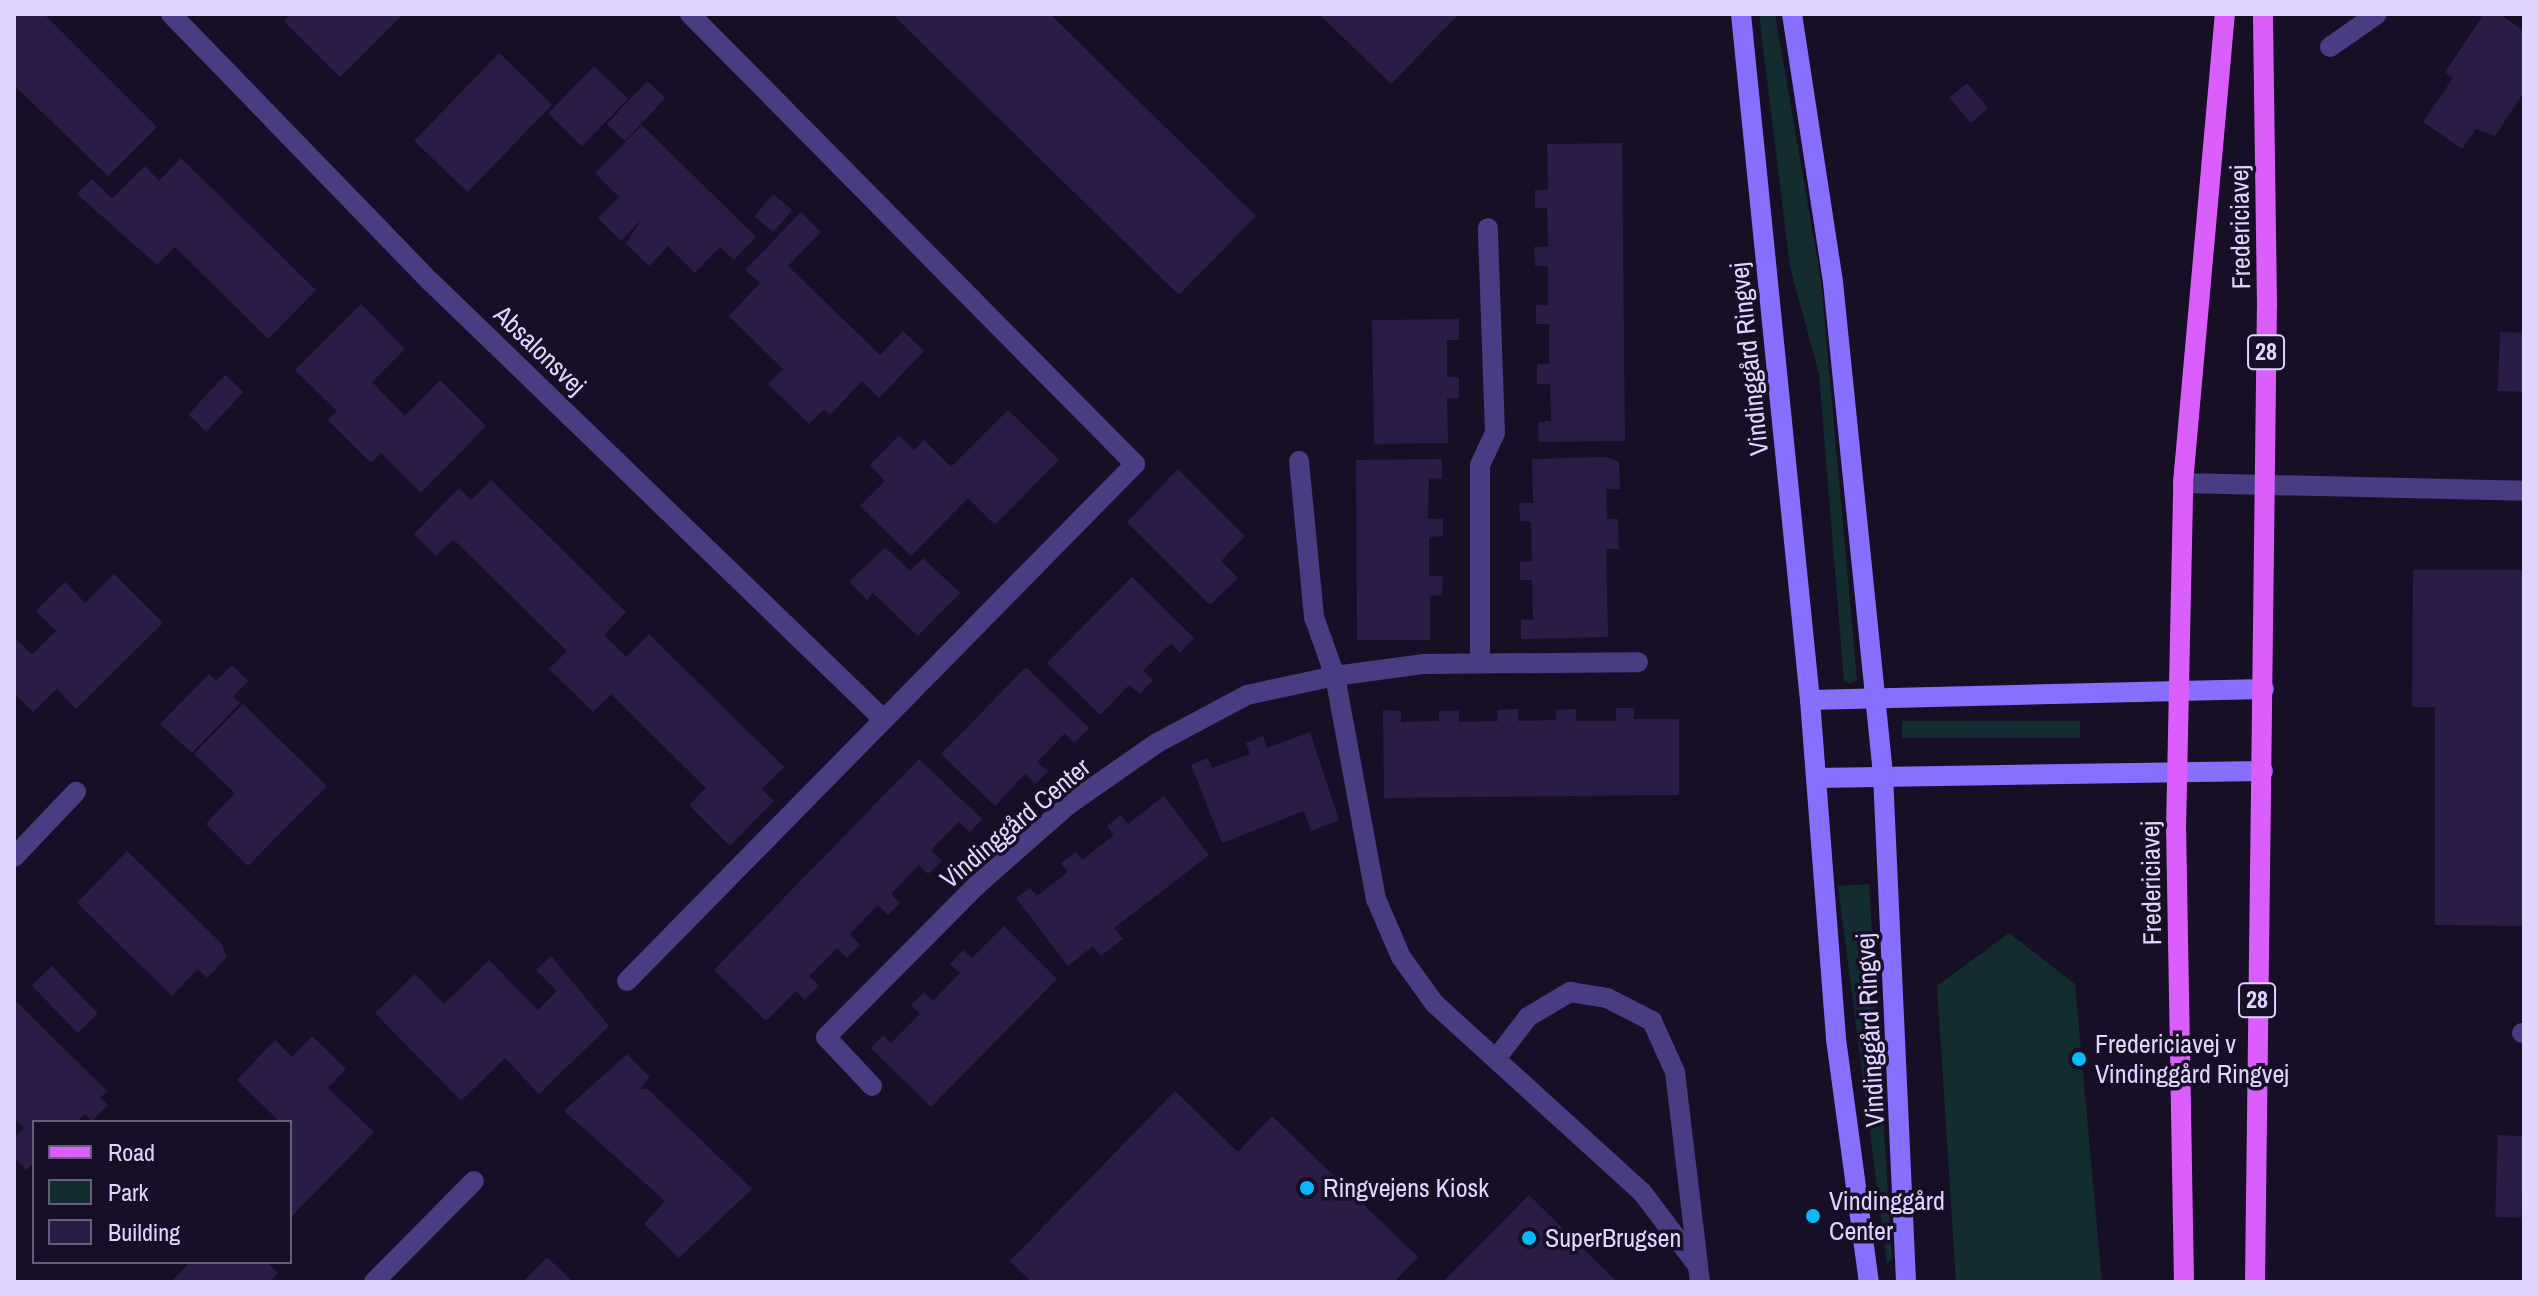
<!DOCTYPE html>
<html>
<head>
<meta charset="utf-8">
<style>
	body { margin:0 }
	#map { position:relative; width:2538px; height:1296px; overflow:hidden; background:#170f25; font-family:"Archivo Narrow",sans-serif }
	div>[style] { position:absolute }
	[style*='--x'] { left:calc(var(--x)*1px); top:calc(var(--y)*1px); width:calc(var(--w)*1px); rotate:calc(var(--a)*1deg) }
	.green>* { inset:0; background:#132c2f; transform-origin:0 0 }
	.building>* { inset:0; background:#2b1c46; transform-origin:0 0 }
	.lane>* { height:20px; margin:-10px; padding:0 10px; transform-origin:10px; border-radius:10px; background:#4a3c83 }
	.street>* { height:20px; margin:-10px; padding:0 10px; transform-origin:10px; border-radius:10px; background:#4a3c83 }
	.secondary>* { height:20px; margin:-10px; padding:0 10px; transform-origin:10px; border-radius:10px; background:#886efc }
	.primary>* { height:20px; margin:-10px; padding:0 10px; transform-origin:10px; border-radius:10px; background:#da5efb }
	.dots>* { width:22px; height:22px; translate:-50% -50%; box-sizing:border-box; border:4px solid #170f25; border-radius:50% }
	span { translate:-50% -50%; white-space:nowrap; text-align:center; line-height:1.15; -webkit-text-stroke:7px #170f25; paint-order:stroke }
	.shield-label span { padding:2px 6px; background:#170f25; border:2px solid; border-radius:6px; -webkit-text-stroke-width:0 }
	.shield-label { font-size:24px; color:#e0d5fe; font-weight:700 }
	.street-label { font-size:26px; color:#e0d5fe }
	.poi-label { font-size:26px; color:#e0d5fe }
	.left { translate:0 -50%; text-align:left }
	.frame { position:absolute; inset:0; border:16px solid #e0d5fe; pointer-events:none }
	.legend { position:absolute; left:32px; top:1120px; width:260px; height:144px; box-sizing:border-box; background:#170f25; border:2px solid #675e7c; margin:0; padding:10px 14px; list-style:none; font-size:24px; color:#e0d5fe }
	.legend li { display:flex; align-items:center; gap:16px; height:40px }
	.legend b { width:40px; border:2px solid #675e7c }
</style>
</head>
<body>
<div id="map">
	<div class="green">
		<div style="clip-path:polygon(1759px 14px,1775px 14px,1821px 280px,1857px 680px,1850px 684px,1844px 681px,1819px 374px,1790px 267px)"></div>
		<div style="left:1902px;top:721px;width:178px;height:17px"></div>
		<div style="clip-path:polygon(1869px 884px,1892px 1259px,1887px 1264px,1838px 886px)"></div>
		<div style="clip-path:polygon(2009px 933px,2075px 984px,2102px 1282px,1956px 1282px,1937px 986px)"></div>
	</div>
	<div class="building">
		<div style="clip-path:polygon(14px 14px,44px 14px,157px 127px,108px 176px,14px 85px)"></div>
		<div style="clip-path:polygon(291px 14px,403px 14px,340px 77px,284px 21px)"></div>
		<div style="clip-path:polygon(892px 14px,1050px 14px,1256px 216px,1179px 295px)"></div>
		<div style="clip-path:polygon(1319px 14px,1459px 14px,1391px 84px)"></div>
		<div style="clip-path:polygon(2484px 14px,2499px 14px,2524px 31px,2524px 92px,2495px 136px,2476px 129px,2462px 149px,2423px 122px,2453px 78px,2445px 72px)"></div>
		<div style="left:499px;top:53px;width:74px;height:122px;rotate:44deg"></div>
		<div style="left:594px;top:66px;width:47px;height:66px;rotate:44deg"></div>
		<div style="left:647px;top:81px;width:25px;height:59px;rotate:43deg"></div>
		<div style="left:1967px;top:83px;width:33px;height:23px;rotate:50deg"></div>
		<div style="clip-path:polygon(642px 125px,756px 237px,734px 260px,720px 247px,695px 273px,668px 246px,649px 266px,626px 243px,641px 220px,621px 241px,598px 218px,619px 197px,595px 173px)"></div>
		<div style="clip-path:polygon(1622px 143px,1625px 441px,1539px 442px,1538px 422px,1551px 421px,1550px 384px,1537px 384px,1537px 364px,1549px 364px,1549px 324px,1536px 324px,1536px 305px,1548px 305px,1548px 266px,1535px 266px,1534px 247px,1548px 247px,1547px 208px,1535px 208px,1535px 190px,1548px 190px,1547px 144px)"></div>
		<div style="clip-path:polygon(181px 158px,316px 290px,268px 339px,175px 247px,157px 265px,77px 194px,92px 179px,112px 199px,145px 166px,159px 181px)"></div>
		<div style="left:773px;top:194px;width:25px;height:29px;rotate:40deg"></div>
		<div style="clip-path:polygon(801px 212px,821px 232px,788px 266px,880px 355px,903px 331px,924px 351px,879px 398px,862px 381px,830px 415px,824px 409px,809px 424px,768px 384px,783px 369px,729px 316px,760px 283px,745px 270px)"></div>
		<div style="clip-path:polygon(361px 304px,405px 349px,372px 382px,405px 416px,440px 380px,486px 426px,421px 493px,381px 453px,371px 463px,328px 420px,337px 411px,295px 370px)"></div>
		<div style="clip-path:polygon(1459px 319px,1459px 340px,1447px 340px,1447px 377px,1459px 377px,1459px 398px,1447px 398px,1448px 443px,1374px 444px,1372px 320px)"></div>
		<div style="left:2500px;top:332px;width:24px;height:59px;rotate:2deg"></div>
		<div style="left:225px;top:375px;width:25px;height:54px;rotate:43deg"></div>
		<div style="clip-path:polygon(1008px 410px,1059px 460px,995px 525px,968px 498px,911px 556px,860px 506px,885px 481px,870px 465px,899px 435px,914px 450px,924px 440px,951px 467px)"></div>
		<div style="clip-path:polygon(1606px 457px,1619px 462px,1620px 489px,1606px 489px,1607px 519px,1618px 519px,1619px 549px,1606px 549px,1608px 637px,1521px 639px,1521px 619px,1533px 620px,1532px 580px,1520px 580px,1520px 562px,1532px 561px,1531px 521px,1520px 521px,1519px 503px,1533px 503px,1532px 459px)"></div>
		<div style="clip-path:polygon(1442px 459px,1442px 479px,1429px 478px,1428px 519px,1443px 519px,1443px 536px,1429px 537px,1429px 576px,1443px 576px,1442px 595px,1430px 596px,1430px 640px,1357px 640px,1356px 460px)"></div>
		<div style="clip-path:polygon(1178px 469px,1245px 536px,1221px 561px,1238px 578px,1210px 605px,1127px 522px)"></div>
		<div style="clip-path:polygon(491px 480px,626px 612px,604px 635px,626px 657px,649px 634px,784px 767px,762px 789px,774px 801px,730px 846px,689px 805px,706px 788px,611px 694px,593px 712px,549px 669px,567px 651px,453px 539px,436px 556px,414px 534px,459px 488px,471px 500px)"></div>
		<div style="clip-path:polygon(885px 547px,910px 571px,923px 558px,960px 593px,918px 636px,873px 593px,867px 600px,849px 582px)"></div>
		<div style="clip-path:polygon(2413px 570px,2524px 570px,2524px 926px,2435px 925px,2435px 707px,2412px 707px)"></div>
		<div style="clip-path:polygon(114px 574px,163px 623px,76px 709px,57px 689px,33px 712px,14px 693px,14px 637px,32px 655px,56px 631px,36px 611px,65px 582px,85px 603px)"></div>
		<div style="clip-path:polygon(1132px 577px,1194px 638px,1180px 653px,1171px 643px,1143px 671px,1153px 680px,1140px 694px,1129px 685px,1100px 715px,1047px 663px)"></div>
		<div style="clip-path:polygon(232px 665px,248px 681px,233px 697px,240px 703px,192px 753px,160px 724px,209px 674px,216px 681px)"></div>
		<div style="clip-path:polygon(1026px 667px,1089px 728px,1074px 743px,1065px 733px,1037px 762px,1048px 771px,1035px 784px,1025px 774px,995px 806px,941px 754px)"></div>
		<div style="clip-path:polygon(243px 704px,327px 786px,248px 866px,206px 824px,235px 793px,194px 754px)"></div>
		<div style="clip-path:polygon(1616px 708px,1634px 708px,1634px 719px,1679px 719px,1679px 795px,1384px 798px,1383px 710px,1401px 711px,1401px 722px,1439px 721px,1439px 711px,1459px 711px,1459px 722px,1498px 721px,1497px 710px,1518px 709px,1518px 721px,1556px 720px,1556px 710px,1576px 709px,1576px 721px,1616px 721px)"></div>
		<div style="clip-path:polygon(1310px 732px,1339px 820px,1311px 831px,1304px 811px,1222px 843px,1191px 765px,1208px 758px,1212px 768px,1250px 754px,1246px 743px,1263px 736px,1267px 748px)"></div>
		<div style="clip-path:polygon(919px 759px,982px 819px,970px 832px,959px 822px,931px 850px,942px 861px,928px 874px,919px 865px,891px 894px,900px 903px,888px 915px,878px 905px,850px 934px,860px 945px,847px 958px,837px 948px,809px 976px,819px 985px,805px 1000px,796px 991px,766px 1021px,714px 970px)"></div>
		<div style="clip-path:polygon(1164px 796px,1209px 855px,1114px 928px,1123px 939px,1101px 956px,1093px 946px,1068px 966px,1016px 898px,1030px 888px,1037px 896px,1068px 872px,1061px 863px,1076px 852px,1082px 860px,1114px 835px,1107px 826px,1121px 815px,1128px 824px)"></div>
		<div style="clip-path:polygon(127px 851px,221px 943px,227px 957px,207px 978px,198px 969px,172px 996px,77px 903px)"></div>
		<div style="clip-path:polygon(1004px 926px,1057px 979px,931px 1107px,871px 1048px,883px 1035px,891px 1043px,920px 1014px,911px 1005px,924px 992px,933px 1001px,960px 973px,950px 964px,963px 950px,972px 958px)"></div>
		<div style="clip-path:polygon(551px 956px,609px 1026px,539px 1094px,505px 1058px,461px 1101px,375px 1013px,415px 974px,444px 1004px,489px 960px,538px 1010px,557px 991px,536px 970px)"></div>
		<div style="left:52px;top:966px;width:66px;height:28px;rotate:46deg"></div>
		<div style="clip-path:polygon(14px 999px,107px 1091px,100px 1098px,108px 1105px,92px 1121px,85px 1114px,77px 1122px,34px 1122px,34px 1162px,26px 1170px,14px 1157px,14px 1137px,24px 1128px,14px 1118px)"></div>
		<div style="clip-path:polygon(312px 1036px,346px 1069px,328px 1088px,374px 1132px,290px 1218px,290px 1122px,280px 1122px,237px 1080px,275px 1040px,292px 1057px)"></div>
		<div style="clip-path:polygon(627px 1054px,650px 1077px,640px 1089px,648px 1089px,752px 1189px,679px 1258px,644px 1224px,665px 1201px,564px 1111px)"></div>
		<div style="clip-path:polygon(1175px 1091px,1238px 1152px,1272px 1116px,1418px 1257px,1394px 1282px,1032px 1282px,1010px 1261px)"></div>
		<div style="left:2498px;top:1135px;width:26px;height:82px;rotate:2deg"></div>
		<div style="clip-path:polygon(1529px 1195px,1617px 1282px,1443px 1282px)"></div>
		<div style="clip-path:polygon(547px 1257px,573px 1282px,523px 1282px)"></div>
		<div style="clip-path:polygon(190px 1262px,266px 1262px,278px 1273px,270px 1282px,171px 1282px)"></div>
	</div>
	<div class="lane">
		<div style="--x:627;--y:981;--w:725;--a:-45.5"></div>
		<div style="--x:1135;--y:464;--w:633;--a:-134.68"></div>
		<div style="--x:2522;--y:1033;--w:2;--a:0"></div>
		<div style="--x:1498;--y:1056;--w:49;--a:-52.4"></div>
		<div style="--x:1528;--y:1017;--w:49;--a:-30.8"></div>
		<div style="--x:1570;--y:992;--w:37;--a:9"></div>
		<div style="--x:1607;--y:998;--w:51;--a:27.1"></div>
		<div style="--x:1652;--y:1021;--w:56;--a:65.7"></div>
		<div style="--x:1675;--y:1072;--w:195;--a:83.2"></div>
	</div>
	<div class="street">
		<div style="--x:171;--y:14;--w:373;--a:45.9"></div>
		<div style="--x:431;--y:282;--w:624;--a:44.03"></div>
		<div style="--x:2330;--y:47;--w:57;--a:-35.1"></div>
		<div style="--x:1299;--y:461;--w:157;--a:84.5"></div>
		<div style="--x:1314;--y:617;--w:63;--a:70.4"></div>
		<div style="--x:1335;--y:676;--w:227;--a:79.6"></div>
		<div style="--x:1376;--y:899;--w:63;--a:66.7"></div>
		<div style="--x:1401;--y:957;--w:57;--a:54.3"></div>
		<div style="--x:1434;--y:1003;--w:281;--a:42.3"></div>
		<div style="--x:1642;--y:1192;--w:93;--a:52.9"></div>
		<div style="--x:1698;--y:1266;--w:16;--a:83"></div>
		<div style="--x:2183;--y:483;--w:341;--a:1.3"></div>
		<div style="--x:1480;--y:663;--w:198;--a:-90"></div>
		<div style="--x:1480;--y:465;--w:35;--a:-65"></div>
		<div style="--x:1495;--y:433;--w:205;--a:-92"></div>
		<div style="--x:14;--y:857;--w:90;--a:-46.4"></div>
		<div style="--x:872;--y:1086;--w:67;--a:-133.2"></div>
		<div style="--x:826;--y:1037;--w:213;--a:-45.2"></div>
		<div style="--x:976;--y:886;--w:123;--a:-41.4"></div>
		<div style="--x:1068;--y:805;--w:108;--a:-34.9"></div>
		<div style="--x:1157;--y:743;--w:102;--a:-28.1"></div>
		<div style="--x:1247;--y:695;--w:90;--a:-12.2"></div>
		<div style="--x:1335;--y:676;--w:90;--a:-7.7"></div>
		<div style="--x:1424;--y:664;--w:214;--a:-0.5"></div>
		<div style="--x:374;--y:1282;--w:142;--a:-45.3"></div>
	</div>
	<div class="secondary">
		<div style="--x:1741;--y:14;--w:689;--a:84.26"></div>
		<div style="--x:1810;--y:700;--w:340;--a:85.6"></div>
		<div style="--x:1836;--y:1039;--w:245;--a:82.3"></div>
		<div style="--x:1792;--y:14;--w:271;--a:81.3"></div>
		<div style="--x:1833;--y:282;--w:496;--a:84.2"></div>
		<div style="--x:1883;--y:775;--w:508;--a:87.4"></div>
		<div style="--x:1810;--y:700;--w:454;--a:-1.4"></div>
		<div style="--x:1816;--y:778;--w:447;--a:-0.9"></div>
	</div>
	<div class="primary">
		<div style="--x:2184;--y:1282;--w:452;--a:-91"></div>
		<div style="--x:2176;--y:830;--w:347;--a:-88.8"></div>
		<div style="--x:2183;--y:483;--w:471;--a:-84.9"></div>
		<div style="--x:2255;--y:1282;--w:977;--a:-89.3"></div>
		<div style="--x:2267;--y:305;--w:291;--a:-90.8"></div>
	</div>
	<div class="dots">
		<div style="left:2079px;top:1059px;background:#06b9f9"></div>
		<div style="left:1307px;top:1188px;background:#06b9f9"></div>
		<div style="left:1813px;top:1216px;background:#06b9f9"></div>
		<div style="left:1529px;top:1238px;background:#06b9f9"></div>
	</div>
	<div class="shield-label">
		<span style="left:2266px;top:352px">28</span>
		<span style="left:2257px;top:1000px">28</span>
	</div>
	<div class="street-label">
		<span style="left:2240px;top:227px;rotate:-91deg">Fredericiavej</span>
		<span style="left:540px;top:350px;rotate:44deg">Absalonsvej</span>
		<span style="left:1749px;top:359px;rotate:-96deg">Vindinggård Ringvej</span>
		<span style="left:1015px;top:823px;rotate:-40deg">Vindinggård Center</span>
		<span style="left:2151px;top:883px;rotate:-91deg">Fredericiavej</span>
		<span style="left:1870px;top:1030px;rotate:-93deg">Vindinggård Ringvej</span>
	</div>
	<div class="poi-label">
		<span class="left" style="left:2095px;top:1059px">Fredericiavej v<br>Vindinggård Ringvej</span>
		<span class="left" style="left:1323px;top:1188px">Ringvejens Kiosk</span>
		<span class="left" style="left:1829px;top:1216px">Vindinggård<br>Center</span>
		<span class="left" style="left:1545px;top:1238px">SuperBrugsen</span>
	</div>
	<div class="frame"></div>
	<ul class="legend">
	<li><b style="height:10px;background:#da5efb"></b>Road</li>
	<li><b style="height:22px;background:#132c2f"></b>Park</li>
	<li><b style="height:22px;background:#2b1c46"></b>Building</li>
	</ul>
</div>
</body>
</html>
